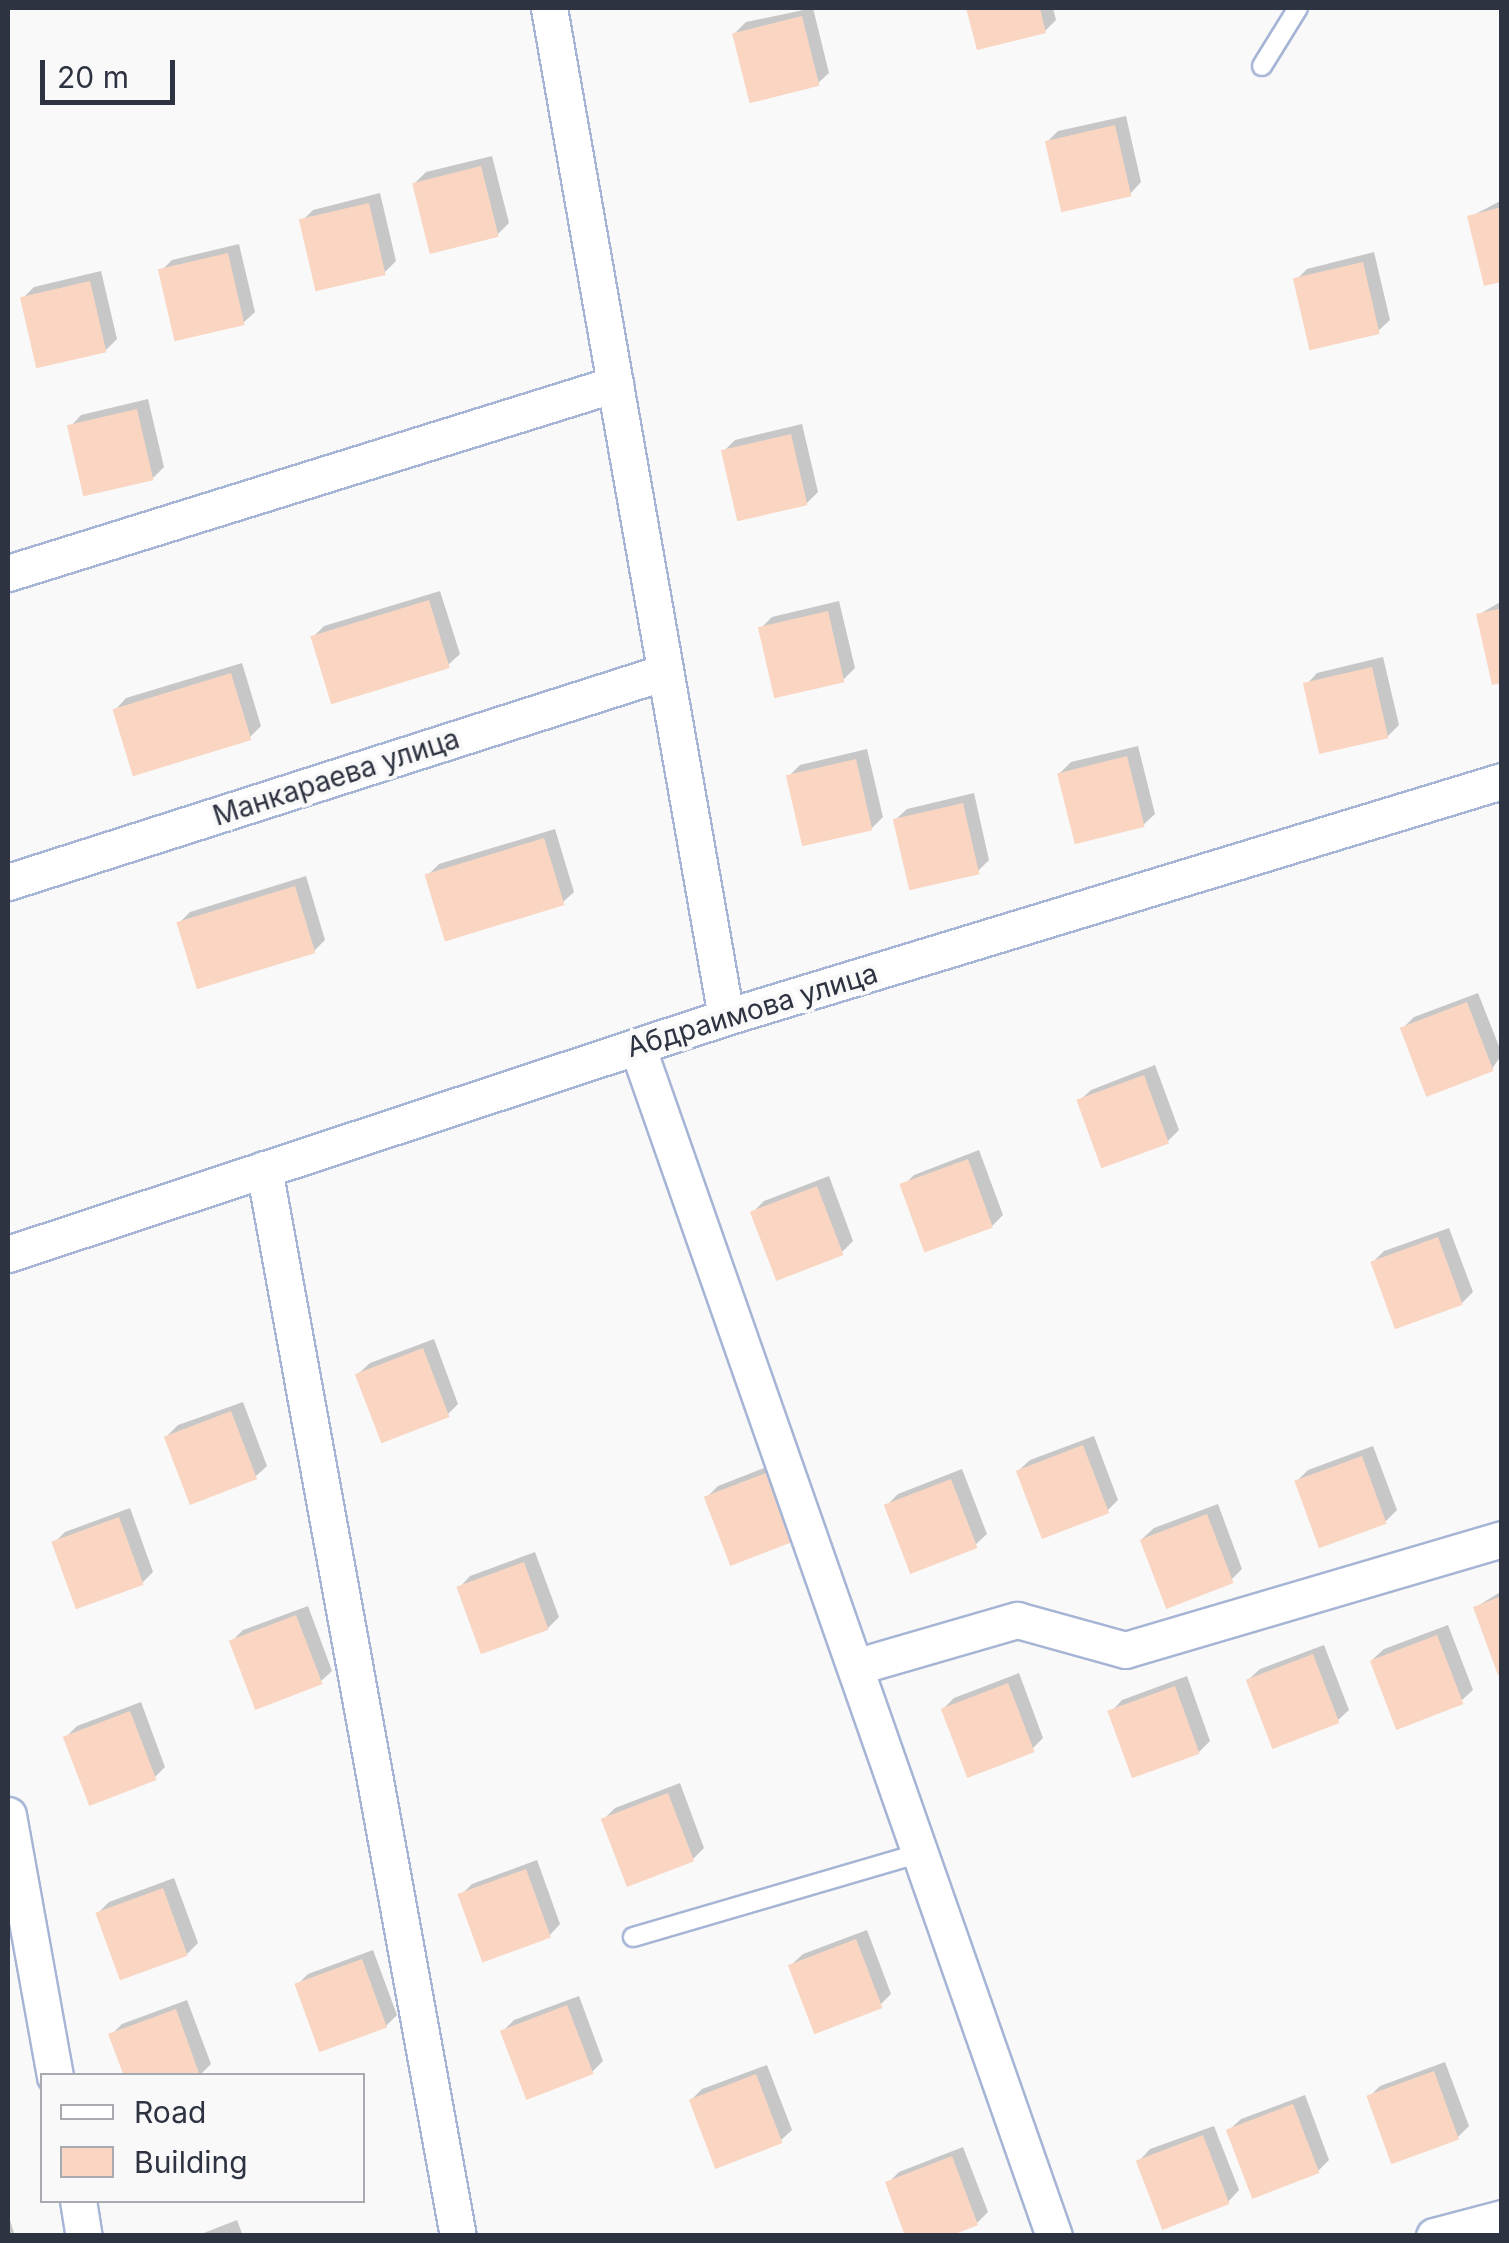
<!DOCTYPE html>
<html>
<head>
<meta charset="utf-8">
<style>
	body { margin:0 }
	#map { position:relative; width:1509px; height:2243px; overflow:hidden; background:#f9f9f9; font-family:Inter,sans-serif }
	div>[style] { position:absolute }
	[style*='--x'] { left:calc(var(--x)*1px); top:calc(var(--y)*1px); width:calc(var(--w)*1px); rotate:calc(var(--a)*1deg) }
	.shadow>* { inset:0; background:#0003 }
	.building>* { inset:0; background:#fad6c2; transform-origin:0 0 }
	.roads { filter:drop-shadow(2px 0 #a6b5d5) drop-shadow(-2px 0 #a6b5d5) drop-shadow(0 2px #a6b5d5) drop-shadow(0 -2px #a6b5d5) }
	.service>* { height:18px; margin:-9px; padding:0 9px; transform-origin:9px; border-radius:9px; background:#fff }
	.minor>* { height:35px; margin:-17.5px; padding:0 17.5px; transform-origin:17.5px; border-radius:17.5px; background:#fff }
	span { translate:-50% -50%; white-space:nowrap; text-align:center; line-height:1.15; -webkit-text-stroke:8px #f9f9f9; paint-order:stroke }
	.street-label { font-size:28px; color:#2d3340 }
	.frame { position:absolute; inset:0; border:10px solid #2d3340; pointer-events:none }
	.legend { position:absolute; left:40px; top:2073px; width:325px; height:130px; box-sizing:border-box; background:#f9f9f9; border:2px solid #a7aaaf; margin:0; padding:12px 18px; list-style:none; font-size:30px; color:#2d3340 }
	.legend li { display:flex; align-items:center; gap:20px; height:50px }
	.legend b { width:50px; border:2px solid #a7aaaf }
	.scale { position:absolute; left:40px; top:60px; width:135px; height:45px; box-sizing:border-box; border:5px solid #2d3340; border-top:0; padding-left:12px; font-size:30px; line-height:35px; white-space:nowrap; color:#2d3340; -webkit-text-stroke:8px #f9f9f9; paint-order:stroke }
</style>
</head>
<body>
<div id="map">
	<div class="shadow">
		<div style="clip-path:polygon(813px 8px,829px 73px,817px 84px,735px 33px,746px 22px)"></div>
		<div style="clip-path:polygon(969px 8px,1053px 8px,1056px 20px,1045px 31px,979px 47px)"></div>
		<div style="clip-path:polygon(1126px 116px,1141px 182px,1130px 194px,1047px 142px,1058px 131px)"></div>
		<div style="clip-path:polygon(492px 156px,509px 223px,497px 235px,414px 184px,426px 172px)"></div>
		<div style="clip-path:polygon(380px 193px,396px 261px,385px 272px,302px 221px,313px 210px)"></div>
		<div style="clip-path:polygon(1502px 200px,1502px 280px,1470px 217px)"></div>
		<div style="clip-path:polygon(239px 244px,255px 312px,243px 323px,160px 272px,172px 260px)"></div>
		<div style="clip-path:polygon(1374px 252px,1390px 320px,1378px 331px,1296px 280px,1307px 269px)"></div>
		<div style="clip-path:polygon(101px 271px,117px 339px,106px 350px,23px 298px,34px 287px)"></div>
		<div style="clip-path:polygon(148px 399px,164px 467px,153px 478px,70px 427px,81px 415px)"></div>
		<div style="clip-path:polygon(802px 424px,818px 492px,807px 503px,724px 451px,735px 440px)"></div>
		<div style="clip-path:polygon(440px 591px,460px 654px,448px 665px,313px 637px,324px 626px)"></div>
		<div style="clip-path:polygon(839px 601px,855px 668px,844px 679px,761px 628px,772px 617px)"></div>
		<div style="clip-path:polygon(1502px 601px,1502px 681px,1478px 615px)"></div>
		<div style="clip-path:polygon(1383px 657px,1399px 725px,1388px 736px,1306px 685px,1317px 673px)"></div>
		<div style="clip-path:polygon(242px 663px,261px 726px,250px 737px,115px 710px,126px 698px)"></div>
		<div style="clip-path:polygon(1138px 746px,1155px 814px,1143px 825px,1060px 773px,1071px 762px)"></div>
		<div style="clip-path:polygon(867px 749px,883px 817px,872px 828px,789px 776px,800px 765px)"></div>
		<div style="clip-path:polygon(974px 793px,989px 860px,978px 871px,895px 820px,907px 809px)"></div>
		<div style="clip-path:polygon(555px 829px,574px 892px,562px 903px,428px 875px,439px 864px)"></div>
		<div style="clip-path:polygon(306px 876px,325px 940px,314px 951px,179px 923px,190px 912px)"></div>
		<div style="clip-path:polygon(1478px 993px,1502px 1054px,1492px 1069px,1403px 1028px,1414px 1017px)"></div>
		<div style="clip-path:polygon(1155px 1065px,1179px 1130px,1168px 1141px,1079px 1101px,1091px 1090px)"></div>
		<div style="clip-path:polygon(979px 1150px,1003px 1215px,992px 1226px,903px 1186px,914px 1175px)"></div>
		<div style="clip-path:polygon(829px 1176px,853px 1241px,842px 1252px,753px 1212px,764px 1201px)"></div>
		<div style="clip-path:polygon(1449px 1228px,1473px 1292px,1462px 1303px,1373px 1262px,1384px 1251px)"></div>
		<div style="clip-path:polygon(434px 1339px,458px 1404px,447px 1415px,358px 1374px,370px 1363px)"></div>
		<div style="clip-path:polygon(243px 1402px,267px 1466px,255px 1477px,167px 1436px,178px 1425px)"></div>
		<div style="clip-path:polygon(1094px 1436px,1118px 1500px,1107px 1511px,1018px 1471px,1030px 1460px)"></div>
		<div style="clip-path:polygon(1373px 1446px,1397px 1510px,1386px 1521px,1297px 1481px,1308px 1470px)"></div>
		<div style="clip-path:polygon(782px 1461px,806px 1526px,707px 1497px,718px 1486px)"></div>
		<div style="clip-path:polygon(962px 1469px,987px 1534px,975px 1545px,887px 1505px,898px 1494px)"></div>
		<div style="clip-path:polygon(1218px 1504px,1242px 1569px,1231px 1580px,1142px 1539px,1154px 1528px)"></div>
		<div style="clip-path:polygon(130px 1508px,153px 1572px,142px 1583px,54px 1543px,65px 1532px)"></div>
		<div style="clip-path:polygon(535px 1552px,559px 1617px,548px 1628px,459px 1588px,470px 1576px)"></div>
		<div style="clip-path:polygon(1502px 1591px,1502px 1671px,1476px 1607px)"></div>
		<div style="clip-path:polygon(308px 1606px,332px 1671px,320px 1682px,232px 1641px,243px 1630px)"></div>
		<div style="clip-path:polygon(1448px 1625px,1473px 1690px,1461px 1701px,1372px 1660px,1384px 1649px)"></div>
		<div style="clip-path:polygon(1324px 1645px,1349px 1710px,1337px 1721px,1248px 1680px,1260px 1669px)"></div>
		<div style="clip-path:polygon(1019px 1673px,1043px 1738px,1032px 1749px,943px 1709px,954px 1698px)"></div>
		<div style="clip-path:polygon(1187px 1676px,1210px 1741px,1199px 1752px,1111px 1712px,1122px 1700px)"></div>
		<div style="clip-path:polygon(141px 1702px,165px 1767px,154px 1778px,66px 1737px,77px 1726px)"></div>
		<div style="clip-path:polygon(680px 1783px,704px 1848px,693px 1859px,604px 1819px,615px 1808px)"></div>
		<div style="clip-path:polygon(537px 1860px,560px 1924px,549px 1936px,461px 1895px,472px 1884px)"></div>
		<div style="clip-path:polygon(174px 1878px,198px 1943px,187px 1954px,98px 1913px,109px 1902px)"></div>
		<div style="clip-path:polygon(867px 1930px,891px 1994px,880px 2005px,791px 1965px,803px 1954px)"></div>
		<div style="clip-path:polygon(373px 1950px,397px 2015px,386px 2026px,297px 1985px,308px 1974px)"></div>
		<div style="clip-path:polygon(579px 1996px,603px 2061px,592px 2072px,503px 2031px,514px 2020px)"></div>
		<div style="clip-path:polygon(187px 2000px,211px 2064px,200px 2075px,111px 2035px,122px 2024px)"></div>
		<div style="clip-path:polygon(1445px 2062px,1469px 2126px,1458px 2137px,1369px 2097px,1380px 2086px)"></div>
		<div style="clip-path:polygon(767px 2065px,792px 2130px,780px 2141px,691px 2100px,702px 2089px)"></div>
		<div style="clip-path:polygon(1305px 2095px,1329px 2160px,1318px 2171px,1229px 2130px,1241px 2119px)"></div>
		<div style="clip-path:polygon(1214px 2126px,1239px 2190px,1228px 2202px,1139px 2161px,1150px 2149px)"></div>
		<div style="clip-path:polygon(963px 2147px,988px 2212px,977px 2223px,888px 2183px,899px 2172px)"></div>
		<div style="clip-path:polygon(8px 2214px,15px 2236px,8px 2236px)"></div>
		<div style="clip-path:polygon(237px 2220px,243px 2236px,196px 2236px)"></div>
	</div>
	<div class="building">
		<div style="clip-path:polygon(966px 8px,1040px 8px,1046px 33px,977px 50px)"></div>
		<div style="left:802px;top:16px;width:72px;height:72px;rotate:76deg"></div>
		<div style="left:1115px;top:125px;width:73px;height:72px;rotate:77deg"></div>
		<div style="left:481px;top:166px;width:73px;height:71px;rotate:76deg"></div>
		<div style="left:369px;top:203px;width:74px;height:72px;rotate:77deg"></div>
		<div style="clip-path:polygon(1502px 207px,1502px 282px,1484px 286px,1467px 216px)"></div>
		<div style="left:228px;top:253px;width:74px;height:72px;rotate:77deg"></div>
		<div style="left:1363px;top:262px;width:74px;height:72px;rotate:77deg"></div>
		<div style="left:90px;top:281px;width:73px;height:72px;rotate:77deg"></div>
		<div style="left:137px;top:409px;width:73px;height:72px;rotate:77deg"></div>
		<div style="left:791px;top:434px;width:73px;height:72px;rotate:77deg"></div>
		<div style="left:429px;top:600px;width:71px;height:124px;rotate:73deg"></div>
		<div style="clip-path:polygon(1502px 608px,1502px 683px,1492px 685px,1476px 614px)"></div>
		<div style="left:828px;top:611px;width:73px;height:72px;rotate:77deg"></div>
		<div style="left:1372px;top:667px;width:73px;height:71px;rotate:77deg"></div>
		<div style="left:231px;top:673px;width:70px;height:124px;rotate:73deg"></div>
		<div style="left:1127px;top:756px;width:73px;height:72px;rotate:76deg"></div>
		<div style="left:856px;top:759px;width:73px;height:72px;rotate:77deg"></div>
		<div style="left:963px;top:803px;width:73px;height:72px;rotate:77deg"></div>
		<div style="left:544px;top:838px;width:70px;height:125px;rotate:73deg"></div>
		<div style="left:295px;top:886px;width:70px;height:124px;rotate:73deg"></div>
		<div style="left:1467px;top:1002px;width:74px;height:72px;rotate:69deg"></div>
		<div style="left:1144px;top:1075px;width:73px;height:72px;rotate:70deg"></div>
		<div style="left:968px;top:1159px;width:73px;height:73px;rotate:70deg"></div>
		<div style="left:817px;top:1186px;width:74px;height:72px;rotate:69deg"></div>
		<div style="left:1438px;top:1237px;width:72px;height:72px;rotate:70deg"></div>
		<div style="left:423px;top:1348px;width:74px;height:73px;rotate:69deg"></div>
		<div style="left:231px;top:1411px;width:73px;height:72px;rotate:69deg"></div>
		<div style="left:1083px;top:1445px;width:73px;height:72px;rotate:69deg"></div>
		<div style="left:1362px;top:1456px;width:72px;height:72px;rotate:70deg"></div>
		<div style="left:771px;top:1471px;width:74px;height:72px;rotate:69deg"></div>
		<div style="left:951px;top:1479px;width:74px;height:72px;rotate:69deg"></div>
		<div style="left:1207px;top:1514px;width:74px;height:72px;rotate:69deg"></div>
		<div style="left:119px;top:1517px;width:72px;height:72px;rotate:70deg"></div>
		<div style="left:524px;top:1562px;width:72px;height:72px;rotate:70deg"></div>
		<div style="clip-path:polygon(1502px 1596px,1502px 1674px,1498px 1675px,1473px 1607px)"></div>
		<div style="left:296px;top:1615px;width:74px;height:72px;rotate:69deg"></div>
		<div style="left:1437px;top:1635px;width:74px;height:72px;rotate:69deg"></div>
		<div style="left:1313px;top:1654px;width:74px;height:72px;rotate:69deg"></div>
		<div style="left:1008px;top:1683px;width:74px;height:72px;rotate:69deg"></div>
		<div style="left:1175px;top:1686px;width:72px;height:72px;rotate:70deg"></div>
		<div style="left:130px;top:1711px;width:74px;height:72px;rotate:69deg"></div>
		<div style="left:668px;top:1793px;width:73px;height:72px;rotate:69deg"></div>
		<div style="left:526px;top:1869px;width:73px;height:73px;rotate:70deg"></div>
		<div style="left:163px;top:1888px;width:72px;height:72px;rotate:70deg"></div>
		<div style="left:856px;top:1939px;width:74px;height:73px;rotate:69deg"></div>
		<div style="left:362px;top:1959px;width:73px;height:72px;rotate:70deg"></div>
		<div style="left:567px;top:2005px;width:74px;height:72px;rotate:69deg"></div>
		<div style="clip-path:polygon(176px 2009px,200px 2076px,124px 2076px,108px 2034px)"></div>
		<div style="left:1434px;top:2071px;width:73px;height:72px;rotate:70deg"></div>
		<div style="left:756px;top:2074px;width:74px;height:72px;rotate:69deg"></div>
		<div style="left:1293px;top:2104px;width:74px;height:72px;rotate:69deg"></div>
		<div style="left:1203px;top:2135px;width:74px;height:72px;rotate:69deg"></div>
		<div style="clip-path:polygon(952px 2156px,978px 2225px,950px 2236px,905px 2236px,885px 2182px)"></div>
	</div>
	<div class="roads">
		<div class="service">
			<div style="--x:1262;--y:66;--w:68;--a:-58.2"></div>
			<div style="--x:633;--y:1937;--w:299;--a:-16.3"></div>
		</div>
		<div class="minor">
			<div style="--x:549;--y:8;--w:1024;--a:80.05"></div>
			<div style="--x:8;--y:573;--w:636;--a:-17.29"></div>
			<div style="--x:8;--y:882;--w:690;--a:-17.73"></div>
			<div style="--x:637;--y:1046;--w:1261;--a:70.69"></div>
			<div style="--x:264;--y:1169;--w:1084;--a:79.7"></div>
			<div style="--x:8;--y:1254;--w:756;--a:-18.27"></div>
			<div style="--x:726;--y:1017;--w:811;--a:-16.92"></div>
			<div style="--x:855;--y:1667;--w:169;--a:-16.2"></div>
			<div style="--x:1017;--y:1620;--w:112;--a:15.5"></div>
			<div style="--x:1125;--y:1650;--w:393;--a:-16.4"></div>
			<div style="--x:8;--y:1815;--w:265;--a:79.8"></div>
			<div style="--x:78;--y:2200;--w:36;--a:81"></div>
			<div style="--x:1434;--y:2236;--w:70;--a:-14.8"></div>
		</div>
	</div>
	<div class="street-label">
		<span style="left:336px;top:777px;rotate:-18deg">Манкараева улица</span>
		<span style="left:752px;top:1010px;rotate:-17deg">Абдраимова улица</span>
	</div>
	<div class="frame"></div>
	<ul class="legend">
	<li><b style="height:12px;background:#fff"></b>Road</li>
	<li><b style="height:28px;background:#fad6c2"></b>Building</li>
	</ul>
	<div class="scale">20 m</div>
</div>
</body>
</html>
